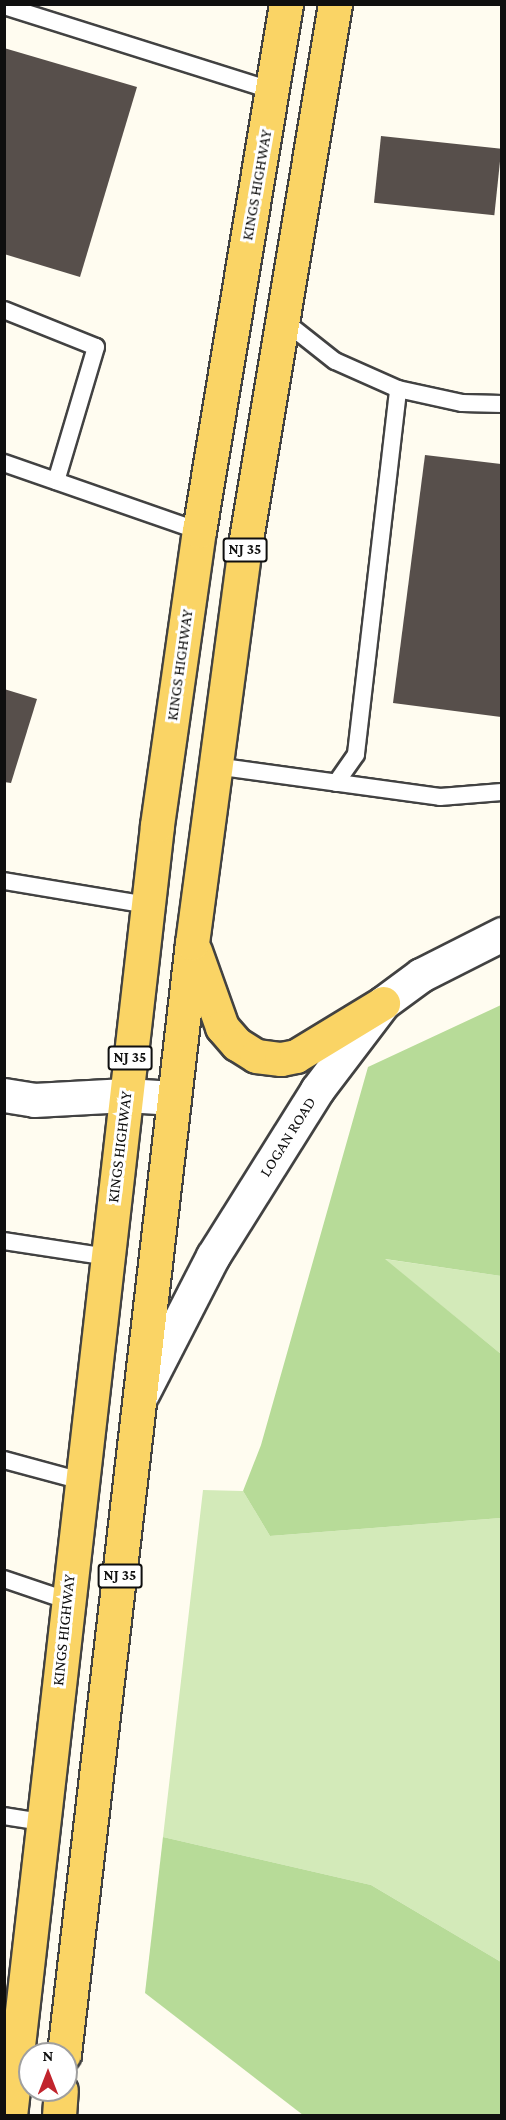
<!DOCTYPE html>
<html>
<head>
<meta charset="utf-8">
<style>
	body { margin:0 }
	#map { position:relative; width:506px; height:2120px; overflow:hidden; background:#fffcf0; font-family:"Crimson Pro",serif }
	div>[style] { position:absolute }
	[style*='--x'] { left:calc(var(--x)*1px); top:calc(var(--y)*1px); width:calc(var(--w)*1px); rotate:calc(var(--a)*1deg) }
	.green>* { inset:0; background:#d3eab9 }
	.forest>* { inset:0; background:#b7db98 }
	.building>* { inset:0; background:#574f4b; transform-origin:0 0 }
	.roads { filter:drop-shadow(2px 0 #424242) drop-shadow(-2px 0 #424242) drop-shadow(0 2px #424242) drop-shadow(0 -2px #424242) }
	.service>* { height:16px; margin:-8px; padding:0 8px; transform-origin:8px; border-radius:8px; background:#fff }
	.minor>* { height:33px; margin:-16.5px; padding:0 16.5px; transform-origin:16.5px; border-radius:16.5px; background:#fff }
	.tertiary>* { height:33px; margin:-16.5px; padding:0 16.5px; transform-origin:16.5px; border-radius:16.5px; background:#fff }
	.primary>* { height:33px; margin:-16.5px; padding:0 16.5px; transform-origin:16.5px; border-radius:16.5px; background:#fad465 }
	span { translate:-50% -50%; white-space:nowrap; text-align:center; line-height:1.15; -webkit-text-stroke:6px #fff; paint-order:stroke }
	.shield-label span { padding:2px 4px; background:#fff; border:2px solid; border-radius:4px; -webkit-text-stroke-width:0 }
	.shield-label { font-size:15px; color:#0f0f0f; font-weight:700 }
	.street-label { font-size:16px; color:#0f0f0f }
	.frame { position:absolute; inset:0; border:6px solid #0f0f0f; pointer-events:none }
	.north { position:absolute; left:18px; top:2042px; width:60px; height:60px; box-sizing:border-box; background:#fff; border:2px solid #9f9f9f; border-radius:50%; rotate:0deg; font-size:16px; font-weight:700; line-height:24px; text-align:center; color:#0f0f0f }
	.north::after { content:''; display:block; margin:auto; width:21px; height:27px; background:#c1242d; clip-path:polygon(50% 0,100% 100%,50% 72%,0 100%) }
</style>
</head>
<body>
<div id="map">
	<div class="green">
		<div style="clip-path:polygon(384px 1259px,501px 1276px,501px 1354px)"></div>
		<div style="clip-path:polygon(203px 1490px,243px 1491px,270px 1536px,501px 1518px,501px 1962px,371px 1885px,163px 1837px)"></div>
	</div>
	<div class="forest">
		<div style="clip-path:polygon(501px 1005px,501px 1276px,385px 1259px,501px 1354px,501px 1518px,270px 1536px,243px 1491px,261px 1445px,368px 1067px)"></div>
		<div style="clip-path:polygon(163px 1837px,371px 1885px,501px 1962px,501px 2115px,303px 2115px,145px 1993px)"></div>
	</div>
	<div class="building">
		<div style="clip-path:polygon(4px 48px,137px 87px,80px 277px,4px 254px)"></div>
		<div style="left:381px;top:136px;width:121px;height:67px;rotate:6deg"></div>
		<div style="clip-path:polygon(425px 455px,501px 464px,501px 717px,393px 703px)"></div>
		<div style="clip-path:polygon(4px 689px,37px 699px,11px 783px,4px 782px)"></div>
	</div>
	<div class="roads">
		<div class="service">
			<div style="--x:4;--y:6;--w:282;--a:17.5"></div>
			<div style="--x:4;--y:310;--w:99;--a:21.9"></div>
			<div style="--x:96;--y:347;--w:140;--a:106.6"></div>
			<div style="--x:283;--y:320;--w:66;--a:38.3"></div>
			<div style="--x:335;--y:361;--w:69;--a:24"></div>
			<div style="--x:398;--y:389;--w:66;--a:12.3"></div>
			<div style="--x:462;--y:403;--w:40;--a:1.4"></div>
			<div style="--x:4;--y:463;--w:207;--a:19.2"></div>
			<div style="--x:215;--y:766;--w:227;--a:7.8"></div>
			<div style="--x:440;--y:797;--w:62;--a:-4.6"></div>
			<div style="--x:336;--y:783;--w:35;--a:-55"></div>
			<div style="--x:356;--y:754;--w:367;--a:-83.4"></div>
			<div style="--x:4;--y:881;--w:146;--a:9.5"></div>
			<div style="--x:4;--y:1241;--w:105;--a:8.7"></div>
			<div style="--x:4;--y:1460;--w:81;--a:15.1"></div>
			<div style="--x:4;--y:1579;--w:65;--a:18.7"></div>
			<div style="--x:4;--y:1816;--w:39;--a:9"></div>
		</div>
		<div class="minor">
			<div style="--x:4;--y:1095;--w:30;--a:9"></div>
			<div style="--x:34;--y:1100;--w:92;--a:-3.1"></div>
			<div style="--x:126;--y:1095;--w:48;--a:3.6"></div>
		</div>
		<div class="tertiary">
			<div style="--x:143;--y:1392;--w:153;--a:-62.8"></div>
			<div style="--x:213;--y:1256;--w:196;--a:-57.9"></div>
			<div style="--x:317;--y:1090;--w:109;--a:-52.8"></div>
			<div style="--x:383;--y:1003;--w:47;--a:-36.4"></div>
			<div style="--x:421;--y:975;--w:91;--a:-26.8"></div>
		</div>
		<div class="primary">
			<div style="--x:195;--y:951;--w:81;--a:70.4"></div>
			<div style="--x:222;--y:1027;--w:23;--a:49"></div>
			<div style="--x:237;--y:1044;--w:22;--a:32"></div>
			<div style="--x:256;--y:1056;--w:25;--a:7"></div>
			<div style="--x:281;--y:1059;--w:15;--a:-11"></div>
			<div style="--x:296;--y:1056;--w:102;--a:-31.3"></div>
			<div style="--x:64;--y:2054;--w:1118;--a:-83.43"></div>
			<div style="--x:192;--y:943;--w:395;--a:-82.4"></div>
			<div style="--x:244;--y:551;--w:555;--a:-80.55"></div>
			<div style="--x:10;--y:2116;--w:1299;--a:-83.5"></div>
			<div style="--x:157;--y:825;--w:297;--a:-81.9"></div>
			<div style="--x:199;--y:531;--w:534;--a:-80.63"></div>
			<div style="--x:59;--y:2116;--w:26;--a:-86"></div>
		</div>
	</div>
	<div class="shield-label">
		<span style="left:245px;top:550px">NJ 35</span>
		<span style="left:130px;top:1058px">NJ 35</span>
		<span style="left:120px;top:1576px">NJ 35</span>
	</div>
	<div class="street-label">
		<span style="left:257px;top:185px;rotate:-80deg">KINGS HIGHWAY</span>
		<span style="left:180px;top:665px;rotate:-82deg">KINGS HIGHWAY</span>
		<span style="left:288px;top:1137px;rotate:-58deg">LOGAN ROAD</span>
		<span style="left:120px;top:1147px;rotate:-83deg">KINGS HIGHWAY</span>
		<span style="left:64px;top:1630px;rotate:-84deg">KINGS HIGHWAY</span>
	</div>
	<div class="frame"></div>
	<div class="north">N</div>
</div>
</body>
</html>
